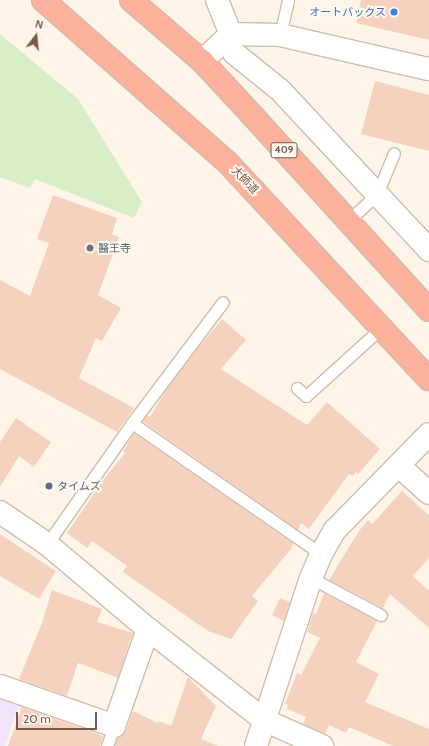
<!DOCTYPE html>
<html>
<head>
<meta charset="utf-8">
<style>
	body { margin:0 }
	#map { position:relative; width:429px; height:746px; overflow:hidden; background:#fef5e8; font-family:Cabin,"Noto Sans JP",sans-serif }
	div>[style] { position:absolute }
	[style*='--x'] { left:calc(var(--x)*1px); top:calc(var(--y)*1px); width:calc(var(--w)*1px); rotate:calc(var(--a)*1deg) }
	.education>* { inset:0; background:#f2e5fb }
	.green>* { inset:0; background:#d7edc5 }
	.building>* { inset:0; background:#f5d2be }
	.roads { filter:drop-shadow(1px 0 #d2bbac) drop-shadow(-1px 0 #d2bbac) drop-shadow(0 1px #d2bbac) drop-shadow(0 -1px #d2bbac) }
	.lane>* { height:11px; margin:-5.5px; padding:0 5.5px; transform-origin:5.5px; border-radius:5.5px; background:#fff }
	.street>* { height:22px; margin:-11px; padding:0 11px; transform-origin:11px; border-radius:11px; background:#fff }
	.highway>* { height:22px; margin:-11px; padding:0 11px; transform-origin:11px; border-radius:11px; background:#fcb19c }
	.dots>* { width:11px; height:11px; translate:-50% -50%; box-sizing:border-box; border:2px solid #fff9f0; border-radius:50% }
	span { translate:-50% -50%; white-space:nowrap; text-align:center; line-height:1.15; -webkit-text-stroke:4px #fff9f0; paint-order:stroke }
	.shield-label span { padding:1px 3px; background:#fff9f0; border:1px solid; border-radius:3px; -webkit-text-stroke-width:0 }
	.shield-label { font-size:10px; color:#7b5949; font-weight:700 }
	.shop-label { font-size:11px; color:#366cbe }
	.right { translate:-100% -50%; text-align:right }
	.street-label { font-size:11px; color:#7b5949 }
	.worship-label { font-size:11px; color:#5b616d }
	.left { translate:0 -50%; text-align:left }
	.service-label { font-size:11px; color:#4e5e75 }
	.north { position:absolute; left:16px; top:16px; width:40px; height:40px; -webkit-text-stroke:3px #fff9f0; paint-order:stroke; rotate:16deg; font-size:11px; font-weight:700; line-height:16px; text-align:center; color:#7b5949 }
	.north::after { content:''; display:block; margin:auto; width:14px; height:18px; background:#7b5949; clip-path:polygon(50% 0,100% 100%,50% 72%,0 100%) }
	.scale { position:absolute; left:16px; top:712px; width:81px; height:18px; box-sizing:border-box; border:2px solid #7b5949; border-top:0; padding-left:5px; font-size:12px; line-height:14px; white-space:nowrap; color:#7b5949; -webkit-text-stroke:3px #fff9f0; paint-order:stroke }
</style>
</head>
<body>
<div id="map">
	<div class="education">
		<div style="clip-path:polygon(0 695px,20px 702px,5px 746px,0 746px)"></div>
	</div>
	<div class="green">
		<div style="clip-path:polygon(0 34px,78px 99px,142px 202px,134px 218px,35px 179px,30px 188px,0 177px)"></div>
	</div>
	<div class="building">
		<div style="clip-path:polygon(361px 0,429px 0,429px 40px,356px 23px)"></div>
		<div style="clip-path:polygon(375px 81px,429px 95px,429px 151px,361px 134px)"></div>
		<div style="clip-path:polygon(53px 195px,117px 218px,112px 234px,119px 237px,98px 295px,121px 308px,102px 341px,96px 338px,79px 378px,134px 408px,117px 432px,0 369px,0 280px,30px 296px,49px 243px,37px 239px)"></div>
		<div style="clip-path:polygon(222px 319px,246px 340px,221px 369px,307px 425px,327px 402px,380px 449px,358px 474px,356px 472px,353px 476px,349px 474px,309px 529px,301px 523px,298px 530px,142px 421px,147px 415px,150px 417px,166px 390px,189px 359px)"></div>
		<div style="clip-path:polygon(16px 418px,51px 442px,34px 467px,19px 456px,0 487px,0 442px)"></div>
		<div style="clip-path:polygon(134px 433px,293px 543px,291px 549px,252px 596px,258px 601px,231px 639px,208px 631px,123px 572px,127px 566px,92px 541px,87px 548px,67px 533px,104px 479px,125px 453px,123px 452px)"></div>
		<div style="clip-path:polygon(402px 491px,429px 515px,429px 558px,413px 576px,429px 591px,429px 628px,390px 594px,383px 608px,329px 580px,359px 531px,368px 520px,372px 524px)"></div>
		<div style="clip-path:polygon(0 534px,56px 571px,39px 599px,0 576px)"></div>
		<div style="clip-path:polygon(52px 590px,102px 609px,97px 622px,133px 633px,118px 678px,78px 663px,67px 696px,19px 679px,42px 623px)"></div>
		<div style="clip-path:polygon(324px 593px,377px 621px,356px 662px,379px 674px,365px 702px,429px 729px,429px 746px,393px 746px,349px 727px,346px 733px,329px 725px,325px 734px,303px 724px,306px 717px,287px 709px,288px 705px,285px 704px,297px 673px,301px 675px,320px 638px,307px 632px,313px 613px,316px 614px)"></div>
		<div style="clip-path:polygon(280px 598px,290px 602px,284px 621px,272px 615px)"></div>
		<div style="clip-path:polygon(188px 677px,216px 706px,201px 739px,218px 746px,114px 746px,118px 737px,126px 730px,133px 711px,158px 723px,159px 721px,171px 726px)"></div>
		<div style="clip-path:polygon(22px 707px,103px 736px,100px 746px,8px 746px)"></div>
	</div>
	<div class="roads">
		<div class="lane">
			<div style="--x:280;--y:35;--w:36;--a:-77"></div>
			<div style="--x:348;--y:221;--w:40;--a:-43"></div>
			<div style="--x:377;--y:194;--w:44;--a:-67.5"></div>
			<div style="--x:297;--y:388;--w:12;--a:42"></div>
			<div style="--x:306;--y:396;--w:103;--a:-42.2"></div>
			<div style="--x:132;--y:423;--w:230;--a:34.7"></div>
			<div style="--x:47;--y:544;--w:148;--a:-54.9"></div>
			<div style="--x:132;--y:423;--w:151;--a:-53.1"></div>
			<div style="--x:311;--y:578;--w:79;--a:27.9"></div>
			<div style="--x:107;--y:746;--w:21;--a:-71"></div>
		</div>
		<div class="street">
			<div style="--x:217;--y:0;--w:37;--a:68"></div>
			<div style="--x:234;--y:53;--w:59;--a:38.8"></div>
			<div style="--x:280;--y:90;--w:219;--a:47"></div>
			<div style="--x:202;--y:61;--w:40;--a:-43"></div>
			<div style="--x:231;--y:34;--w:49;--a:1.2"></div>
			<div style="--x:280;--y:35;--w:153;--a:12.9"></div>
			<div style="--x:399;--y:466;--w:40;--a:42"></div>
			<div style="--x:0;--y:512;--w:57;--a:34.2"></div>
			<div style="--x:47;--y:544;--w:132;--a:40.1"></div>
			<div style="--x:148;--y:629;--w:147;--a:38.1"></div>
			<div style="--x:264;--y:720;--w:64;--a:24.1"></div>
			<div style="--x:0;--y:686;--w:121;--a:19.3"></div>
			<div style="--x:114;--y:726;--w:103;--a:-70.7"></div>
			<div style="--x:256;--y:746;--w:177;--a:-71.9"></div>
			<div style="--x:311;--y:578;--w:26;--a:-67"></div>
			<div style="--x:321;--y:554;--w:28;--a:-60"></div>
			<div style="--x:335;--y:530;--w:134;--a:-45.6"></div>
		</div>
		<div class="highway">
			<div style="--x:43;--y:0;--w:247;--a:41.4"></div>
			<div style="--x:228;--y:163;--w:295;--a:47.1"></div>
			<div style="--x:131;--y:0;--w:94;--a:40.7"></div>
			<div style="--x:202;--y:61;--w:74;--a:47.2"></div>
			<div style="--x:252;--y:115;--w:263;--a:47.8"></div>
		</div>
	</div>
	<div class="dots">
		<div style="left:394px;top:12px;background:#3f7fe0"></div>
		<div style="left:90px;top:248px;background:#6b7280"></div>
		<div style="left:49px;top:486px;background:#5c6f8a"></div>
	</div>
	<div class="shield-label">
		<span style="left:284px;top:150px">409</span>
	</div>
	<div class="shop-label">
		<span class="right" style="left:386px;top:12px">オートバックス</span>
	</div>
	<div class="street-label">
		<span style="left:245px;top:180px;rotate:46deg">大師道</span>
	</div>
	<div class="worship-label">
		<span class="left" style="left:98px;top:248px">醫王寺</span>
	</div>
	<div class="service-label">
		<span class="left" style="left:57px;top:486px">タイムズ</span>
	</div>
	<div class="north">N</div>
	<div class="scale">20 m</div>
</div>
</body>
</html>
